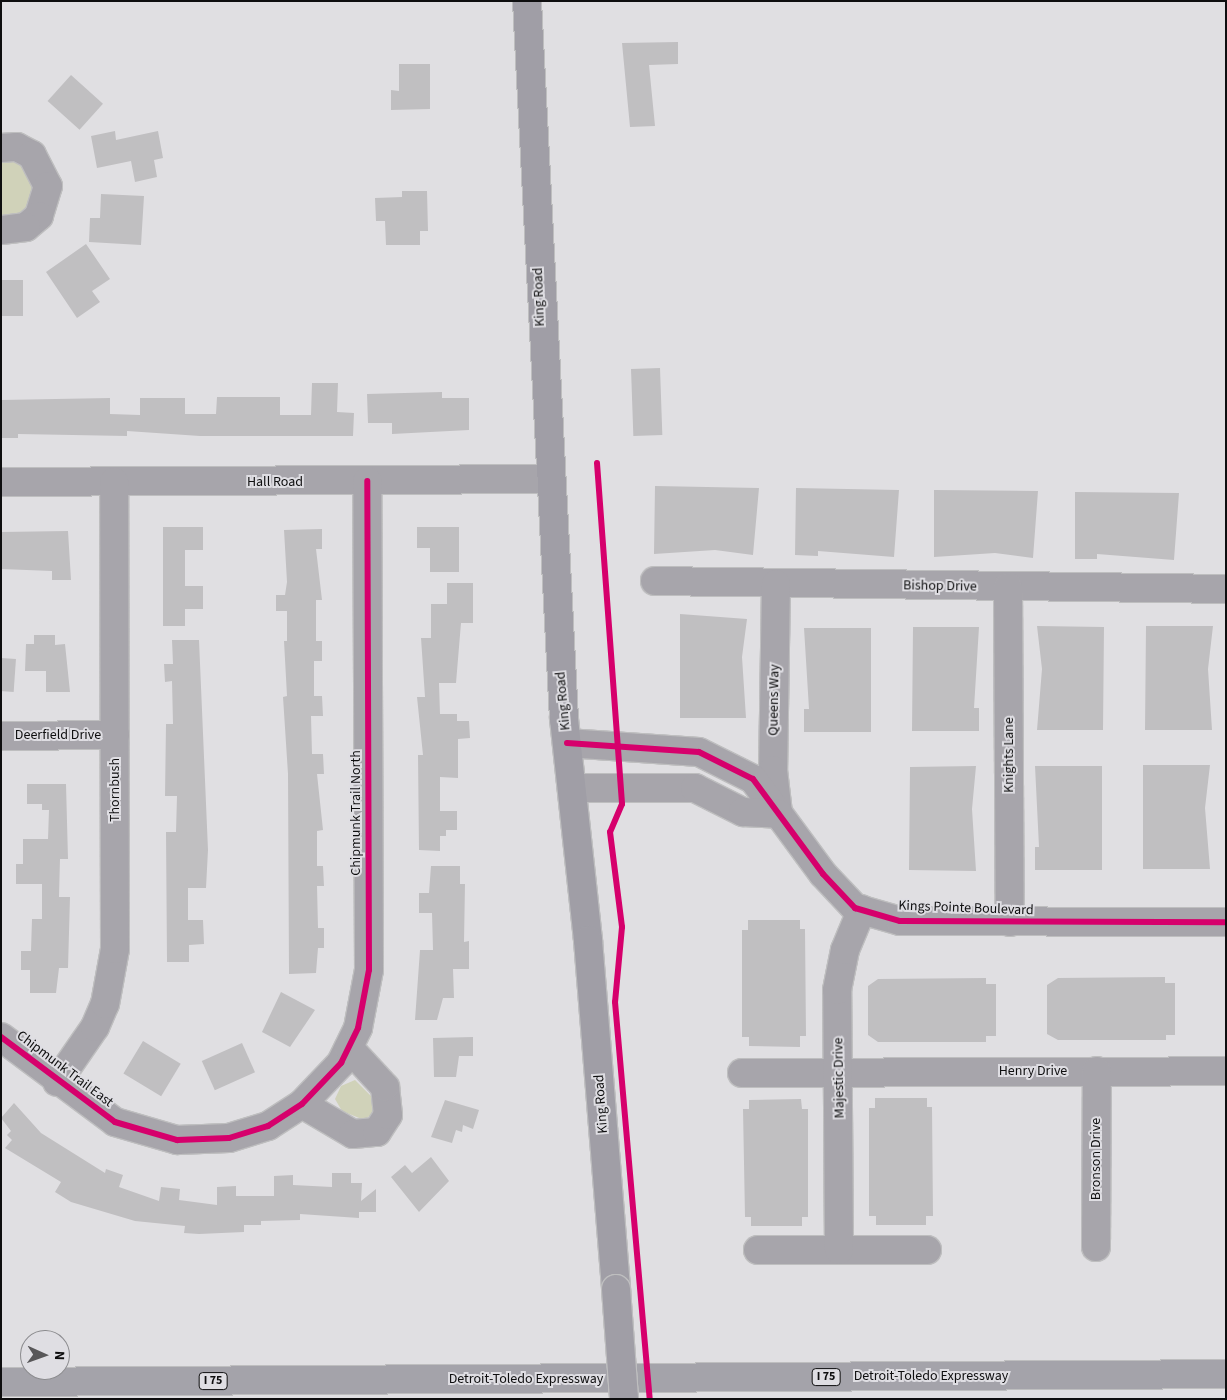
<!DOCTYPE html>
<html>
<head>
<meta charset="utf-8">
<style>
	body { margin:0 }
	#map { position:relative; width:1227px; height:1400px; overflow:hidden; background:#e0dfe2; font-family:"Source Sans 3",sans-serif }
	div>[style] { position:absolute }
	[style*='--x'] { left:calc(var(--x)*1px); top:calc(var(--y)*1px); width:calc(var(--w)*1px); rotate:calc(var(--a)*1deg) }
	.green>* { inset:0; background:#d0d2b9 }
	.building>* { inset:0; background:#c0bfc1; transform-origin:0 0 }
	.roads { filter:drop-shadow(1px 0 #bebebf) drop-shadow(-1px 0 #bebebf) drop-shadow(0 1px #bebebf) drop-shadow(0 -1px #bebebf) }
	.minor>* { height:28px; margin:-14px; padding:0 14px; transform-origin:14px; border-radius:14px; background:#a7a5ab }
	.major>* { height:28px; margin:-14px; padding:0 14px; transform-origin:14px; border-radius:14px; background:#a09ea6 }
	.highway>* { height:28px; margin:-14px; padding:0 14px; transform-origin:14px; border-radius:14px; background:#a4a3aa }
	.bridges { filter:drop-shadow(1px 0 #bebebf) drop-shadow(-1px 0 #bebebf) drop-shadow(0 1px #bebebf) drop-shadow(0 -1px #bebebf) }
	.major-bridge>* { height:28px; margin:-14px; padding:0 14px; transform-origin:14px; border-radius:14px; background:#a09ea6 }
	.cycleway>* { height:6px; margin:-3px; padding:0 3px; transform-origin:3px; border-radius:3px; background:#d6006c }
	span { translate:-50% -50%; white-space:nowrap; text-align:center; line-height:1.15; -webkit-text-stroke:4px #dfdee3; paint-order:stroke }
	.shield-label span { padding:1px 4px; background:#dfdee3; border:1px solid; border-radius:4px; -webkit-text-stroke-width:0 }
	.shield-label { font-size:12px; color:#0e0e0f; font-weight:700 }
	.street-label { font-size:14px; color:#0e0e0f }
	.frame { position:absolute; inset:0; border:2px solid #0e0e0f; pointer-events:none }
	.north { position:absolute; left:20px; top:1330px; width:50px; height:50px; box-sizing:border-box; background:#dfdee3; border:1px solid #8b8b8e; border-radius:50%; rotate:92deg; font-size:14px; font-weight:700; line-height:20px; text-align:center; color:#0e0e0f }
	.north::after { content:''; display:block; margin:auto; width:18px; height:22px; background:#585759; clip-path:polygon(50% 0,100% 100%,50% 72%,0 100%) }
</style>
</head>
<body>
<div id="map">
	<div class="green">
		<div style="clip-path:polygon(6px 157px,30px 168px,37px 197px,21px 217px,1px 220px,1px 158px)"></div>
		<div style="clip-path:polygon(355px 1080px,375px 1100px,375px 1112px,364px 1120px,342px 1111px,335px 1099px,341px 1086px)"></div>
	</div>
	<div class="building">
		<div style="clip-path:polygon(678px 42px,678px 64px,649px 65px,655px 126px,630px 127px,622px 43px)"></div>
		<div style="clip-path:polygon(399px 64px,430px 64px,430px 109px,391px 110px,391px 90px,399px 91px)"></div>
		<div style="left:71px;top:75px;width:43px;height:35px;rotate:42deg"></div>
		<div style="clip-path:polygon(115px 131px,116px 140px,158px 131px,163px 158px,154px 160px,157px 177px,135px 182px,131px 161px,97px 168px,91px 136px)"></div>
		<div style="clip-path:polygon(402px 191px,427px 191px,428px 231px,420px 231px,420px 245px,386px 245px,385px 221px,376px 221px,375px 198px,402px 197px)"></div>
		<div style="clip-path:polygon(101px 194px,144px 196px,141px 245px,89px 242px,90px 218px,100px 218px)"></div>
		<div style="clip-path:polygon(86px 244px,110px 279px,92px 291px,100px 302px,77px 318px,46px 272px)"></div>
		<div style="left:1px;top:280px;width:22px;height:36px"></div>
		<div style="left:660px;top:368px;width:67px;height:29px;rotate:88deg"></div>
		<div style="clip-path:polygon(312px 383px,338px 383px,337px 412px,354px 413px,353px 436px,200px 436px,127px 431px,127px 436px,18px 434px,18px 438px,1px 438px,1px 400px,110px 398px,110px 414px,140px 415px,140px 398px,185px 398px,185px 414px,216px 414px,217px 397px,280px 397px,280px 415px,311px 415px)"></div>
		<div style="clip-path:polygon(442px 392px,442px 398px,469px 398px,469px 430px,392px 434px,392px 423px,368px 423px,367px 394px)"></div>
		<div style="clip-path:polygon(655px 486px,759px 488px,753px 555px,715px 550px,654px 554px)"></div>
		<div style="clip-path:polygon(796px 488px,899px 490px,894px 557px,818px 551px,818px 556px,795px 555px)"></div>
		<div style="clip-path:polygon(934px 490px,1038px 491px,1033px 558px,995px 553px,934px 557px)"></div>
		<div style="clip-path:polygon(1075px 492px,1179px 493px,1174px 560px,1097px 554px,1097px 559px,1075px 559px)"></div>
		<div style="clip-path:polygon(163px 527px,203px 527px,203px 550px,185px 550px,185px 586px,203px 586px,203px 609px,185px 609px,185px 626px,163px 626px)"></div>
		<div style="clip-path:polygon(417px 527px,459px 527px,459px 572px,430px 572px,430px 548px,417px 548px)"></div>
		<div style="clip-path:polygon(322px 529px,322px 549px,316px 549px,322px 600px,316px 600px,316px 641px,322px 641px,322px 661px,314px 661px,314px 696px,322px 696px,323px 716px,311px 716px,312px 754px,323px 754px,324px 774px,317px 774px,323px 830px,317px 831px,317px 866px,323px 866px,324px 886px,317px 886px,318px 928px,324px 928px,324px 948px,318px 948px,316px 973px,289px 974px,288px 774px,283px 697px,287px 696px,284px 641px,287px 641px,287px 611px,276px 611px,276px 595px,285px 595px,287px 582px,284px 530px)"></div>
		<div style="clip-path:polygon(68px 531px,71px 580px,52px 580px,52px 571px,1px 569px,1px 532px)"></div>
		<div style="clip-path:polygon(447px 583px,473px 583px,473px 623px,461px 623px,456px 683px,439px 683px,440px 714px,457px 714px,457px 721px,469px 721px,470px 738px,458px 739px,458px 778px,440px 777px,440px 811px,457px 811px,457px 830px,446px 830px,446px 836px,440px 836px,440px 851px,419px 850px,418px 755px,423px 755px,417px 697px,425px 697px,421px 638px,431px 638px,431px 604px,447px 604px)"></div>
		<div style="clip-path:polygon(680px 614px,747px 619px,742px 657px,746px 718px,680px 718px)"></div>
		<div style="clip-path:polygon(1037px 626px,1104px 627px,1103px 730px,1037px 730px,1042px 669px)"></div>
		<div style="clip-path:polygon(1146px 626px,1213px 626px,1208px 669px,1212px 730px,1145px 730px)"></div>
		<div style="clip-path:polygon(913px 627px,979px 627px,974px 708px,979px 708px,979px 731px,912px 731px)"></div>
		<div style="clip-path:polygon(804px 628px,871px 628px,871px 732px,804px 732px,804px 709px,809px 709px)"></div>
		<div style="clip-path:polygon(34px 635px,55px 635px,55px 645px,65px 644px,70px 692px,46px 692px,46px 671px,25px 671px,26px 644px,34px 644px)"></div>
		<div style="clip-path:polygon(172px 640px,199px 640px,208px 850px,206px 888px,188px 888px,188px 920px,203px 920px,204px 944px,189px 945px,189px 962px,167px 962px,166px 832px,176px 832px,177px 796px,165px 796px,166px 724px,173px 724px,172px 681px,165px 682px,164px 664px,173px 664px)"></div>
		<div style="left:1px;top:658px;width:15px;height:33px;rotate:4deg"></div>
		<div style="clip-path:polygon(1143px 765px,1210px 765px,1205px 808px,1210px 869px,1143px 869px)"></div>
		<div style="clip-path:polygon(976px 766px,972px 809px,976px 871px,909px 870px,910px 767px)"></div>
		<div style="clip-path:polygon(1035px 766px,1102px 766px,1102px 870px,1035px 870px,1035px 847px,1039px 847px)"></div>
		<div style="clip-path:polygon(27px 784px,66px 784px,68px 859px,60px 859px,59px 897px,70px 897px,68px 968px,59px 968px,56px 993px,30px 993px,30px 970px,21px 970px,21px 951px,31px 951px,32px 919px,42px 919px,42px 884px,16px 884px,16px 864px,23px 864px,23px 839px,48px 839px,49px 810px,42px 810px,42px 804px,27px 804px)"></div>
		<div style="clip-path:polygon(431px 866px,460px 866px,460px 884px,465px 884px,464px 942px,469px 941px,469px 969px,453px 969px,454px 998px,443px 998px,437px 1020px,415px 1020px,420px 950px,433px 950px,432px 913px,419px 913px,419px 893px,429px 893px)"></div>
		<div style="clip-path:polygon(748px 920px,800px 920px,800px 929px,805px 929px,806px 1036px,800px 1036px,800px 1047px,749px 1046px,749px 1037px,742px 1037px,742px 930px,748px 930px)"></div>
		<div style="clip-path:polygon(1165px 977px,1165px 983px,1175px 983px,1175px 1035px,1166px 1035px,1166px 1040px,1058px 1040px,1047px 1034px,1047px 985px,1058px 978px)"></div>
		<div style="clip-path:polygon(986px 978px,986px 984px,996px 984px,996px 1036px,986px 1036px,986px 1042px,878px 1042px,868px 1035px,868px 986px,878px 979px)"></div>
		<div style="clip-path:polygon(281px 992px,315px 1010px,290px 1047px,262px 1032px)"></div>
		<div style="clip-path:polygon(473px 1037px,473px 1056px,459px 1056px,456px 1077px,434px 1077px,433px 1038px)"></div>
		<div style="left:143px;top:1041px;width:44px;height:38px;rotate:31deg"></div>
		<div style="left:242px;top:1043px;width:32px;height:44px;rotate:66deg"></div>
		<div style="clip-path:polygon(875px 1098px,927px 1098px,927px 1107px,932px 1107px,933px 1216px,926px 1216px,926px 1225px,876px 1225px,876px 1216px,869px 1216px,869px 1108px,875px 1108px)"></div>
		<div style="clip-path:polygon(801px 1099px,802px 1109px,808px 1109px,808px 1217px,802px 1217px,802px 1226px,751px 1226px,751px 1217px,745px 1217px,743px 1109px,749px 1109px,749px 1100px)"></div>
		<div style="clip-path:polygon(445px 1100px,479px 1110px,473px 1129px,463px 1125px,462px 1132px,456px 1130px,452px 1143px,431px 1137px)"></div>
		<div style="clip-path:polygon(14px 1103px,41px 1133px,105px 1173px,106px 1169px,123px 1175px,119px 1187px,159px 1201px,161px 1187px,180px 1189px,179px 1200px,217px 1205px,217px 1187px,236px 1186px,236px 1196px,274px 1196px,274px 1176px,293px 1175px,293px 1185px,332px 1187px,332px 1173px,351px 1173px,351px 1183px,362px 1183px,361px 1201px,376px 1189px,376px 1212px,359px 1212px,359px 1218px,300px 1214px,300px 1220px,261px 1221px,261px 1225px,244px 1225px,244px 1232px,199px 1234px,184px 1233px,185px 1226px,135px 1221px,71px 1202px,55px 1192px,61px 1182px,5px 1148px,12px 1140px,7px 1135px,11px 1131px,1px 1118px)"></div>
		<div style="clip-path:polygon(431px 1157px,449px 1181px,419px 1212px,391px 1177px,405px 1165px,412px 1173px)"></div>
	</div>
	<div class="roads">
		<div class="minor">
			<div style="--x:1;--y:148;--w:16;--a:-4"></div>
			<div style="--x:17;--y:147;--w:17;--a:28"></div>
			<div style="--x:32;--y:155;--w:35;--a:63"></div>
			<div style="--x:48;--y:186;--w:31;--a:107"></div>
			<div style="--x:39;--y:216;--w:17;--a:140"></div>
			<div style="--x:26;--y:227;--w:25;--a:173"></div>
			<div style="--x:1;--y:482;--w:547;--a:-0.31"></div>
			<div style="--x:655;--y:581;--w:571;--a:0.8"></div>
			<div style="--x:776;--y:584;--w:186;--a:90.9"></div>
			<div style="--x:773;--y:770;--w:43;--a:83.4"></div>
			<div style="--x:1008;--y:587;--w:335;--a:89.7"></div>
			<div style="--x:1;--y:736;--w:114;--a:-0.5"></div>
			<div style="--x:567;--y:743;--w:132;--a:3.9"></div>
			<div style="--x:699;--y:752;--w:60;--a:26.6"></div>
			<div style="--x:753;--y:779;--w:118;--a:53.6"></div>
			<div style="--x:823;--y:874;--w:47;--a:46.7"></div>
			<div style="--x:855;--y:908;--w:47;--a:16.1"></div>
			<div style="--x:900;--y:921;--w:326;--a:0.2"></div>
			<div style="--x:574;--y:788;--w:121;--a:0"></div>
			<div style="--x:695;--y:788;--w:54;--a:26.6"></div>
			<div style="--x:743;--y:812;--w:35;--a:3"></div>
			<div style="--x:1;--y:1037;--w:142;--a:36.7"></div>
			<div style="--x:115;--y:1122;--w:65;--a:16.2"></div>
			<div style="--x:177;--y:1140;--w:52;--a:-2.2"></div>
			<div style="--x:229;--y:1138;--w:41;--a:-17.1"></div>
			<div style="--x:268;--y:1126;--w:40;--a:-32.9"></div>
			<div style="--x:302;--y:1104;--w:57;--a:-46.4"></div>
			<div style="--x:341;--y:1063;--w:39;--a:-64"></div>
			<div style="--x:358;--y:1028;--w:59;--a:-79.3"></div>
			<div style="--x:369;--y:970;--w:489;--a:-90.2"></div>
			<div style="--x:742;--y:1073;--w:484;--a:-0.2"></div>
			<div style="--x:57;--y:1082;--w:67;--a:-55.4"></div>
			<div style="--x:95;--y:1027;--w:25;--a:-67"></div>
			<div style="--x:105;--y:1004;--w:56;--a:-79.7"></div>
			<div style="--x:115;--y:949;--w:467;--a:-90.1"></div>
			<div style="--x:302;--y:1104;--w:59;--a:30.5"></div>
			<div style="--x:353;--y:1134;--w:24;--a:-5"></div>
			<div style="--x:377;--y:1132;--w:20;--a:-57"></div>
			<div style="--x:388;--y:1115;--w:28;--a:-96"></div>
			<div style="--x:385;--y:1087;--w:53;--a:-132.7"></div>
			<div style="--x:1096;--y:1247;--w:176;--a:-89.7"></div>
			<div style="--x:758;--y:1250;--w:169;--a:0"></div>
			<div style="--x:839;--y:1250;--w:260;--a:-90.4"></div>
			<div style="--x:837;--y:990;--w:41;--a:-78.7"></div>
			<div style="--x:845;--y:950;--w:44;--a:-67.5"></div>
		</div>
		<div class="major">
			<div style="--x:527;--y:1;--w:719;--a:87.05"></div>
			<div style="--x:564;--y:719;--w:222;--a:83.8"></div>
			<div style="--x:588;--y:940;--w:350;--a:85.4"></div>
		</div>
		<div class="highway">
			<div style="--x:1;--y:1382;--w:1225;--a:-0.37"></div>
		</div>
	</div>
	<div class="bridges">
		<div class="major-bridge">
			<div style="--x:616;--y:1289;--w:110;--a:85.8"></div>
		</div>
	</div>
	<div class="cycleway">
		<div style="--x:597;--y:463;--w:342;--a:85.8"></div>
		<div style="--x:622;--y:804;--w:30;--a:113"></div>
		<div style="--x:610;--y:832;--w:96;--a:82.8"></div>
		<div style="--x:622;--y:927;--w:75;--a:95.3"></div>
		<div style="--x:615;--y:1002;--w:399;--a:85"></div>
		<div style="--x:567;--y:743;--w:132;--a:3.9"></div>
		<div style="--x:699;--y:752;--w:60;--a:26.6"></div>
		<div style="--x:753;--y:779;--w:118;--a:53.6"></div>
		<div style="--x:823;--y:874;--w:47;--a:46.7"></div>
		<div style="--x:855;--y:908;--w:47;--a:16.1"></div>
		<div style="--x:900;--y:921;--w:326;--a:0.2"></div>
		<div style="--x:1;--y:1037;--w:142;--a:36.7"></div>
		<div style="--x:115;--y:1122;--w:65;--a:16.2"></div>
		<div style="--x:177;--y:1140;--w:52;--a:-2.2"></div>
		<div style="--x:229;--y:1138;--w:41;--a:-17.1"></div>
		<div style="--x:268;--y:1126;--w:40;--a:-32.9"></div>
		<div style="--x:302;--y:1104;--w:57;--a:-46.4"></div>
		<div style="--x:341;--y:1063;--w:39;--a:-64"></div>
		<div style="--x:358;--y:1028;--w:59;--a:-79.3"></div>
		<div style="--x:369;--y:970;--w:489;--a:-90.2"></div>
	</div>
	<div class="shield-label">
		<span style="left:826px;top:1377px">I 75</span>
		<span style="left:213px;top:1381px">I 75</span>
	</div>
	<div class="street-label">
		<span style="left:539px;top:297px;rotate:-92deg">King Road</span>
		<span style="left:275px;top:482px">Hall Road</span>
		<span style="left:940px;top:586px;rotate:1deg">Bishop Drive</span>
		<span style="left:774px;top:700px;rotate:-89deg">Queens Way</span>
		<span style="left:563px;top:701px;rotate:-95deg">King Road</span>
		<span style="left:58px;top:735px">Deerfield Drive</span>
		<span style="left:1009px;top:755px;rotate:-90deg">Knights Lane</span>
		<span style="left:115px;top:790px;rotate:-90deg">Thornbush</span>
		<span style="left:356px;top:813px;rotate:-90deg">Chipmunk Trail North</span>
		<span style="left:966px;top:908px;rotate:2deg">Kings Pointe Boulevard</span>
		<span style="left:65px;top:1069px;rotate:37deg">Chipmunk Trail East</span>
		<span style="left:1033px;top:1071px">Henry Drive</span>
		<span style="left:839px;top:1078px;rotate:-91deg">Majestic Drive</span>
		<span style="left:601px;top:1104px;rotate:-94deg">King Road</span>
		<span style="left:1096px;top:1159px;rotate:-90deg">Bronson Drive</span>
		<span style="left:931px;top:1376px">Detroit-Toledo Expressway</span>
		<span style="left:526px;top:1379px">Detroit-Toledo Expressway</span>
	</div>
	<div class="frame"></div>
	<div class="north">N</div>
</div>
</body>
</html>
